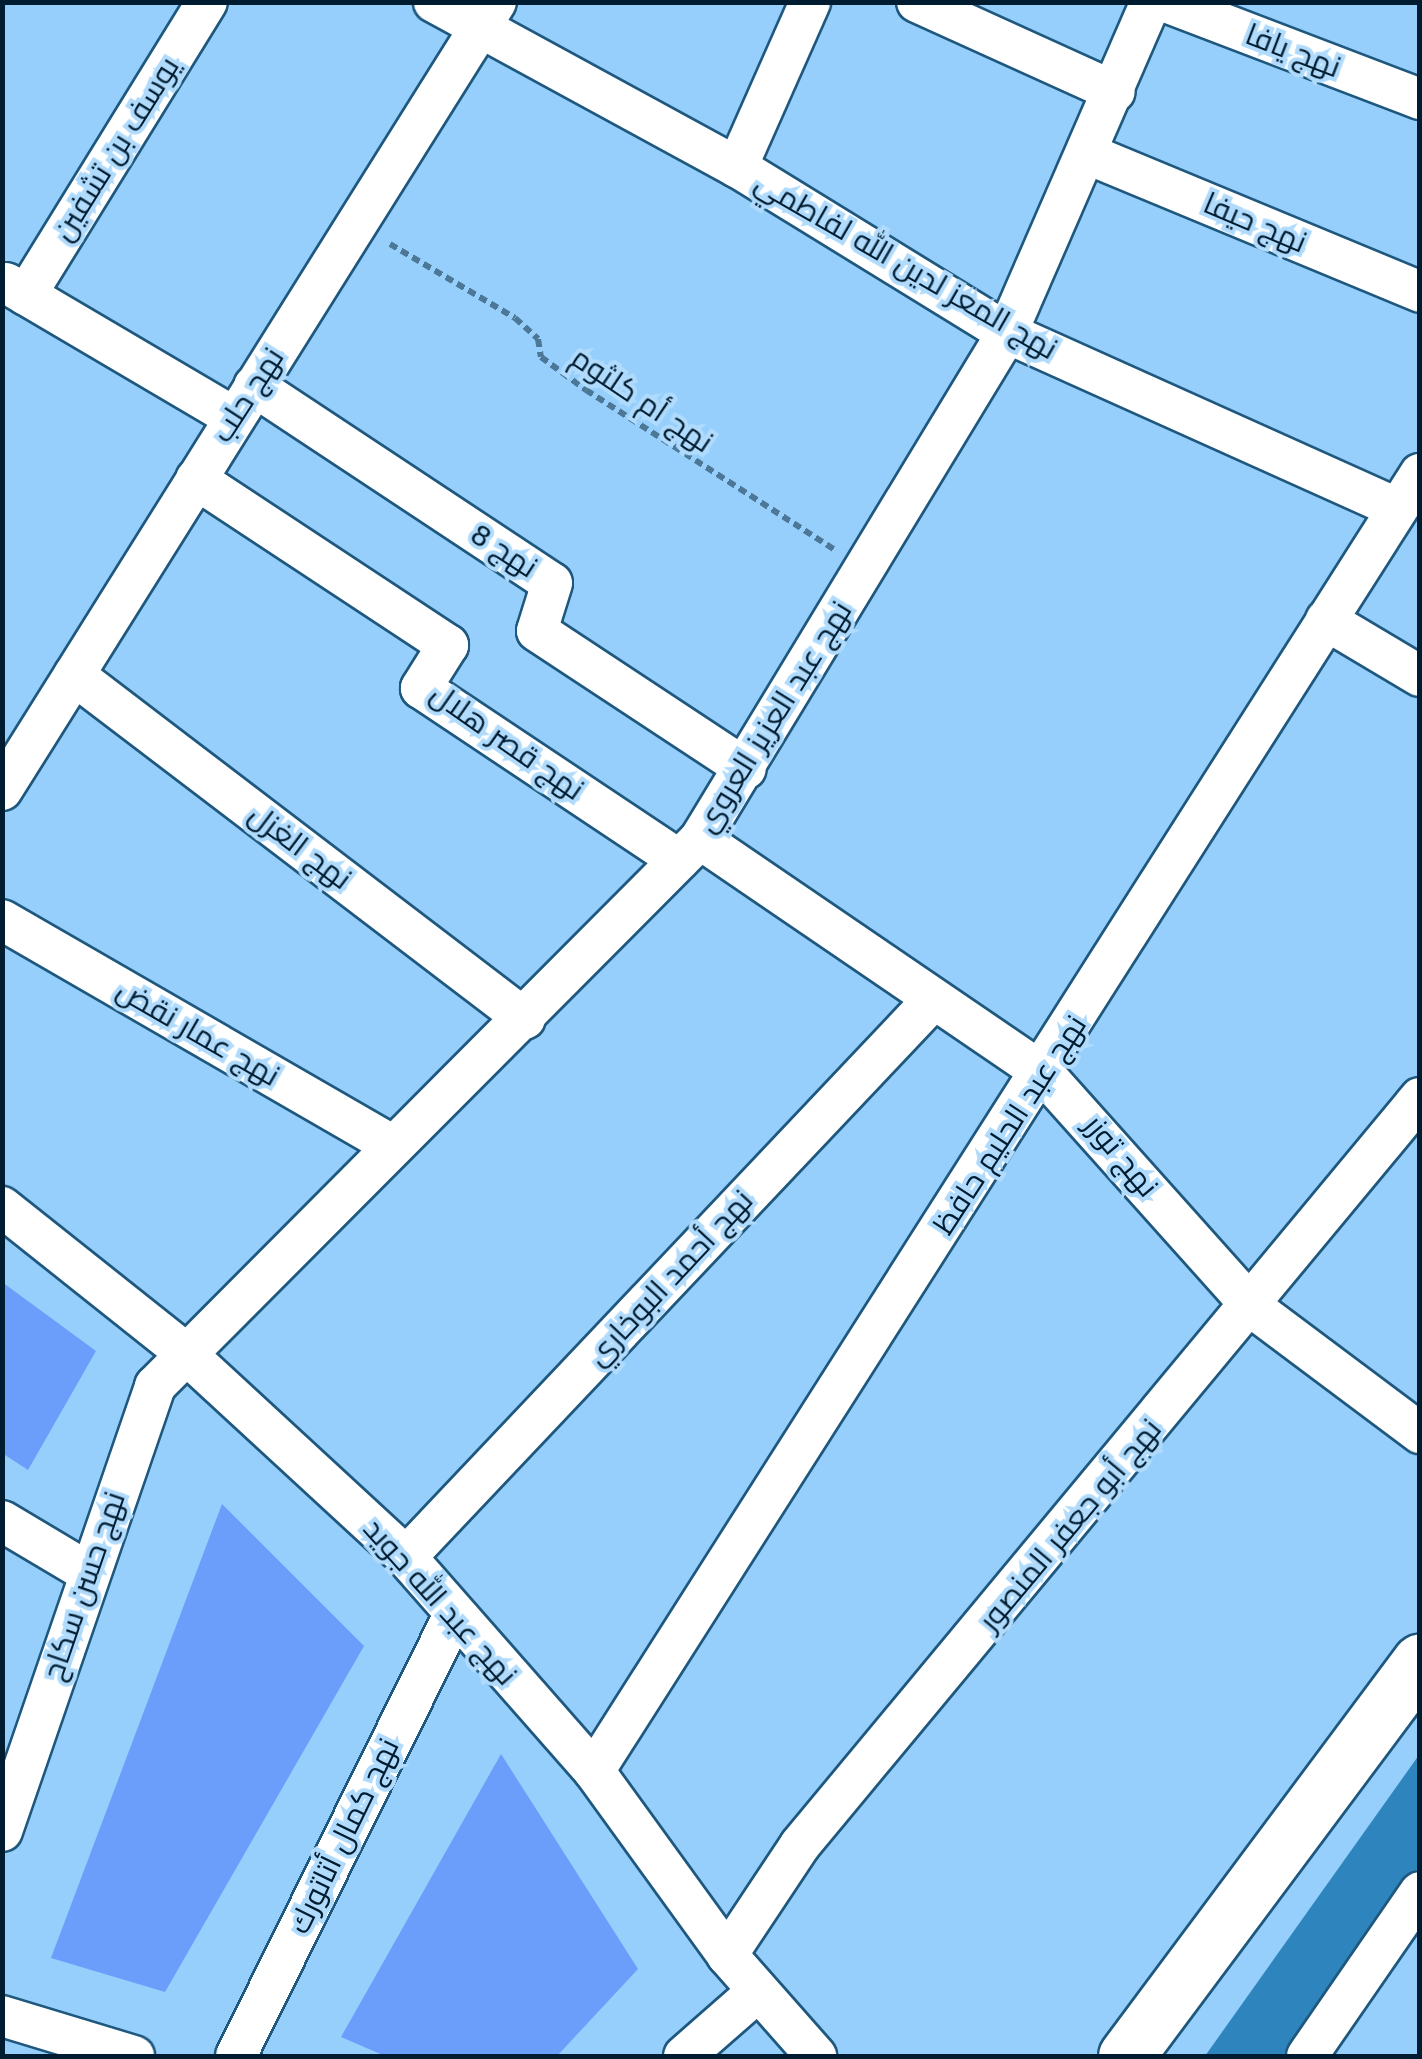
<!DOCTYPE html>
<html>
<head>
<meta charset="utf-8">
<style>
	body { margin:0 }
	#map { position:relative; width:1422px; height:2059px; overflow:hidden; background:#96cffb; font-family:Helvetica,Cairo,sans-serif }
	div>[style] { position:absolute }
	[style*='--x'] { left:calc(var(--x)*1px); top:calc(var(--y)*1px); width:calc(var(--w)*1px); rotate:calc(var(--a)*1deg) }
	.water>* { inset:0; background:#2e85bd }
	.building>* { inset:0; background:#6b9efb }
	.path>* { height:6px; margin-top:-3px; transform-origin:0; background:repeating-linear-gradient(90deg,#4c7797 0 8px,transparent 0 13px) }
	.roads { filter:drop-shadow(2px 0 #1f587e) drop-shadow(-2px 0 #1f587e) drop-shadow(0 2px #1f587e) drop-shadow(0 -2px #1f587e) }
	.minor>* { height:40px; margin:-20px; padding:0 20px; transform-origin:20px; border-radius:20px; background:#fff }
	.secondary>* { height:55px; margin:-27.5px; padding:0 27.5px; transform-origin:27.5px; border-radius:27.5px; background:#fff }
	span { translate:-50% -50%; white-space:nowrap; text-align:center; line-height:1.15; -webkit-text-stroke:8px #b0dbfc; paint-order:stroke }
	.street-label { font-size:30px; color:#001c30 }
	.frame { position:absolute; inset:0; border:5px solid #001c30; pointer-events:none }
</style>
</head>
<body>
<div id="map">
	<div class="water">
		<div style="clip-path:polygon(1419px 1755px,1419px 1866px,1294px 2056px,1205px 2056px)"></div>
	</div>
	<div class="building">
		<div style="clip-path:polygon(2px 1282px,96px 1351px,28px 1470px,2px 1453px)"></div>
		<div style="clip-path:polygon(222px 1504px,364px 1646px,165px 1992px,51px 1958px)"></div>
		<div style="clip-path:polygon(501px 1754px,638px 1969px,557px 2056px,385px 2056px,341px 2037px)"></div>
	</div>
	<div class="path">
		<div style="--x:390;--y:244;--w:145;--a:30.6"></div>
		<div style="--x:515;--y:318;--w:31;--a:42"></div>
		<div style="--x:538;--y:339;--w:18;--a:81"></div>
		<div style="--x:541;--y:357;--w:56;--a:36.3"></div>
		<div style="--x:586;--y:390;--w:296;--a:32.7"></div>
	</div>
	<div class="roads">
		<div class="minor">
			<div style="--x:434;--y:2;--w:345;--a:28.6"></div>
			<div style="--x:737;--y:167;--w:317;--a:31.6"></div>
			<div style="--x:1007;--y:333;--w:427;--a:24.2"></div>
			<div style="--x:917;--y:2;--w:217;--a:24.4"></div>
			<div style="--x:1166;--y:2;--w:272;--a:20.9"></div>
			<div style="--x:1090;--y:155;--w:357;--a:22.5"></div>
			<div style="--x:737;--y:167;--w:180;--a:-66.1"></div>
			<div style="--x:6;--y:283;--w:262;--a:30.5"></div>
			<div style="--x:26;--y:295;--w:344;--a:-58.3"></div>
			<div style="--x:254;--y:386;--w:357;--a:33.5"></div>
			<div style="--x:552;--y:583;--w:50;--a:107.4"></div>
			<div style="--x:537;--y:631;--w:250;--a:33.4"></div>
			<div style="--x:196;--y:479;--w:302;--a:33.4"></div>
			<div style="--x:448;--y:645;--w:51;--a:122.1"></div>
			<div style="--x:421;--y:688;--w:310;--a:33.7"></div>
			<div style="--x:1326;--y:620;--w:109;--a:30.8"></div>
			<div style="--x:74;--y:675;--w:567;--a:37.33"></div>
			<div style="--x:2;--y:790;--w:930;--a:-57.92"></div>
			<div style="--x:700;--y:839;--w:417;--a:34.3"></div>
			<div style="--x:1044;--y:1074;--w:314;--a:48.2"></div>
			<div style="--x:1253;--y:1308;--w:209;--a:36.8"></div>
			<div style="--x:2;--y:920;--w:452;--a:30"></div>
			<div style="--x:2;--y:1207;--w:230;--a:38.5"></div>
			<div style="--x:182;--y:1350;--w:305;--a:42.7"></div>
			<div style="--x:406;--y:1557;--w:285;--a:48.7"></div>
			<div style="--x:594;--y:1771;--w:227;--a:54.1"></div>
			<div style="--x:727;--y:1955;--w:135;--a:48.6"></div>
			<div style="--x:2;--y:1521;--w:98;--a:30.8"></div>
			<div style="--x:406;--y:1557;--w:767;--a:-46.59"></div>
			<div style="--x:594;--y:1771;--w:1538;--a:-57.51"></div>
			<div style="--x:2;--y:1831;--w:471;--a:-71"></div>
			<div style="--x:155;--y:1386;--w:772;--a:-45.1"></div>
			<div style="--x:700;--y:839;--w:592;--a:-58.75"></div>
			<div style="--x:1007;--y:333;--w:361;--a:-66.5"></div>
			<div style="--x:727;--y:1955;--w:132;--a:-56.4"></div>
			<div style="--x:800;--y:1845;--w:971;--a:-50.31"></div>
			<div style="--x:2;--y:2016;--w:138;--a:16.9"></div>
			<div style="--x:236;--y:2056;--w:491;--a:-63.7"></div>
			<div style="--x:684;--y:2056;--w:97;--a:-41.2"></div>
			<div style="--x:1307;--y:2056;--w:199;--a:-55.4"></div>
		</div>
		<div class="secondary">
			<div style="--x:1126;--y:2056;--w:492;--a:-53.3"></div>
		</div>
	</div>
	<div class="street-label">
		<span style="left:1293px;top:51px;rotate:21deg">نهج يافا</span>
		<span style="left:116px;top:149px;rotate:-58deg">يوسف بن تشفين</span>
		<span style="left:1255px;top:223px;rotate:23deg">نهج حيفا</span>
		<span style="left:906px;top:266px;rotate:30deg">نهج المعز لدين الله لفاطمي</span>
		<span style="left:248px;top:395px;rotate:-57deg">نهج حلب</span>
		<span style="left:642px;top:400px;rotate:34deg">نهج أم كلثوم</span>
		<span style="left:504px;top:551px;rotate:33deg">نهج 8</span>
		<span style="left:774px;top:717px;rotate:-58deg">نهج عبد العزيز العروي</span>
		<span style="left:507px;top:742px;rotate:35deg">نهج قصر هلال</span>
		<span style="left:300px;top:847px;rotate:37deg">نهج الغزل</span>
		<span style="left:198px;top:1033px;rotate:30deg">نهج عمار نقض</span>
		<span style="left:1010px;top:1125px;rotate:-57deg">نهج عبد الحليم حافظ</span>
		<span style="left:1121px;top:1156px;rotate:50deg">نهج توزر</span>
		<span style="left:670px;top:1278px;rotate:-47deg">نهج أحمد البوخاري</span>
		<span style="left:1070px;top:1525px;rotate:-50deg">نهج أبو جعفر المنصور</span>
		<span style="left:84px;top:1586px;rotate:-71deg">نهج حسن سكاح</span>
		<span style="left:440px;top:1602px;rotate:48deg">نهج عبد الله جويد</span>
		<span style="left:344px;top:1836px;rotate:-64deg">نهج كمال أتاتورك</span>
	</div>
	<div class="frame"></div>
</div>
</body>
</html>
